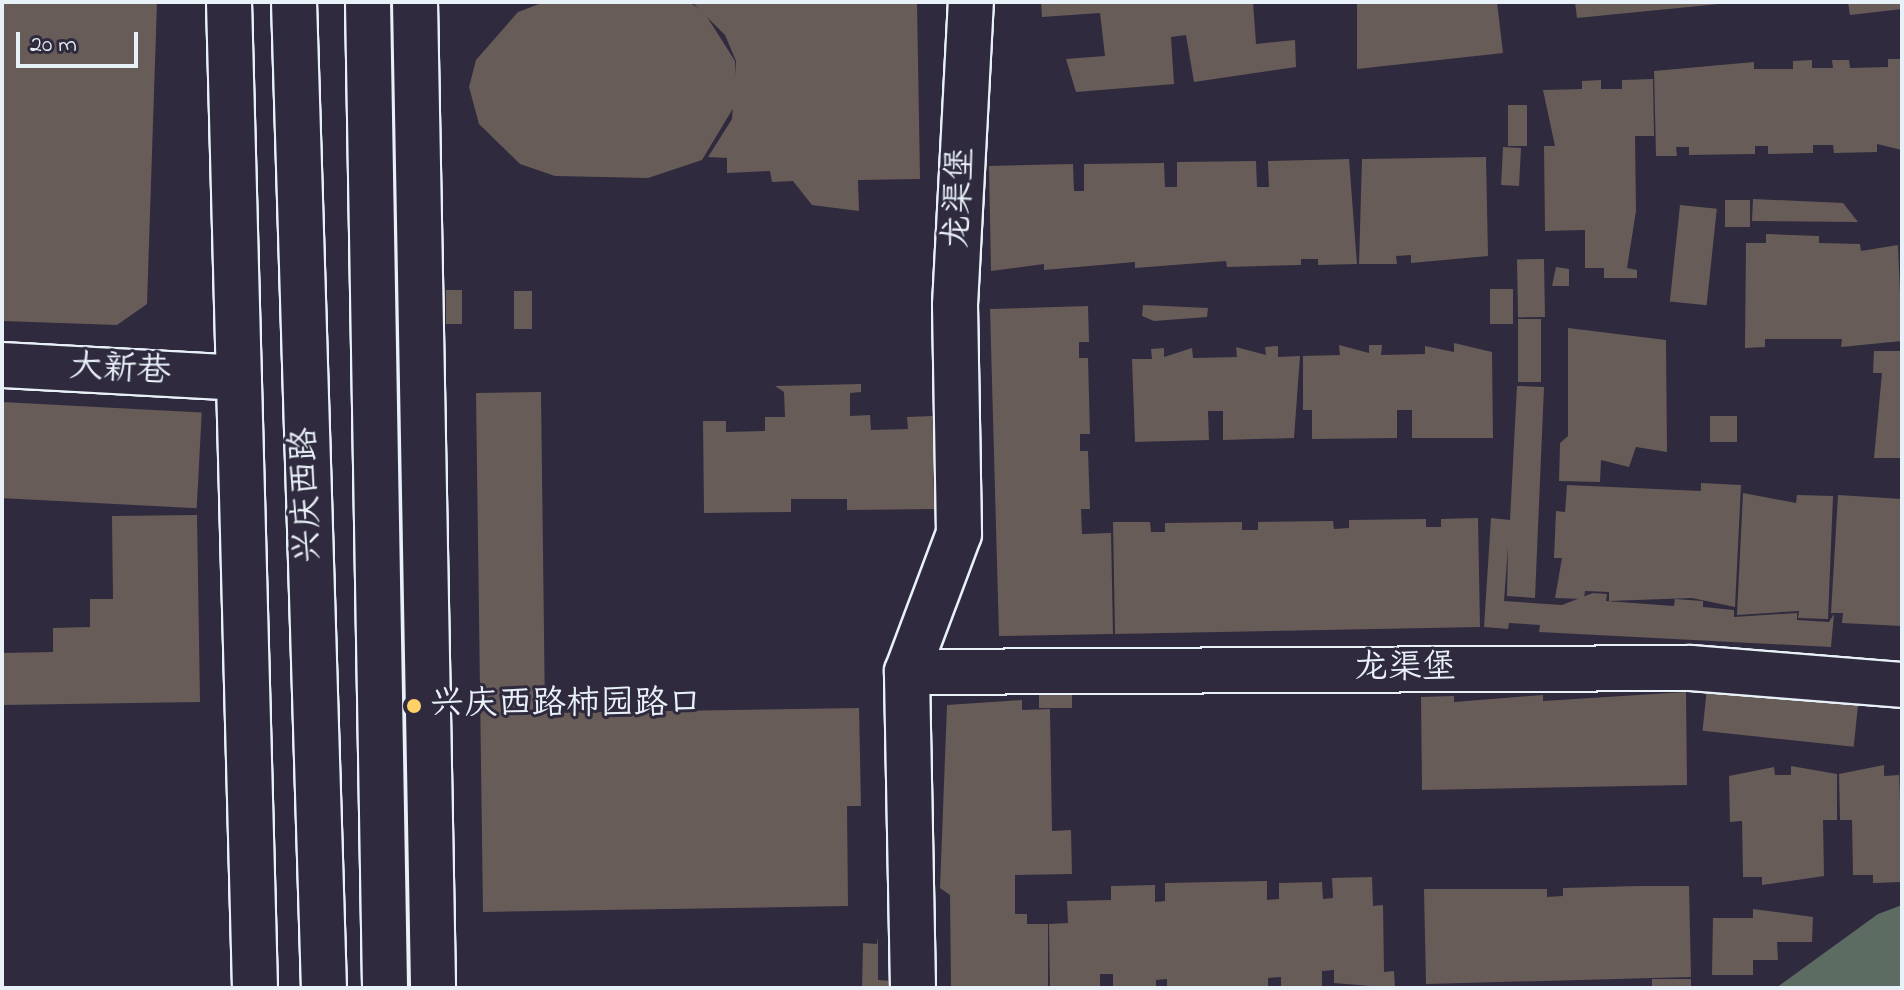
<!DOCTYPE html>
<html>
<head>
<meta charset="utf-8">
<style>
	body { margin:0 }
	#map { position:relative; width:1904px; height:990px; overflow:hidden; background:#2f2a3d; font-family:"Indie Flower","LXGW WenKai TC",sans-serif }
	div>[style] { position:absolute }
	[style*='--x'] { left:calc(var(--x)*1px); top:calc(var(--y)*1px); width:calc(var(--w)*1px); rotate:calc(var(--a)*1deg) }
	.green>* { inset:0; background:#5d6c62 }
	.building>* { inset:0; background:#685c58; transform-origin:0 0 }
	.roads { filter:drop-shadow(2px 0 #e8f1f8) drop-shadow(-2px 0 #e8f1f8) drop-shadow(0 2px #e8f1f8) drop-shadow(0 -2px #e8f1f8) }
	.minor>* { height:44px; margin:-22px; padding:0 22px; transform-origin:22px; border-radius:22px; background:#2f2a3d }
	.tertiary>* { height:44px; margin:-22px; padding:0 22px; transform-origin:22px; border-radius:22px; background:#2f2a3d }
	.secondary>* { height:44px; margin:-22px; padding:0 22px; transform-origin:22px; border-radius:22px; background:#2f2a3d }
	.dots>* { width:22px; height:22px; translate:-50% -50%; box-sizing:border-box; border:4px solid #2f2a3d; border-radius:50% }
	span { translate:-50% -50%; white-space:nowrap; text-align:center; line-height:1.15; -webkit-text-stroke:6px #2f2a3d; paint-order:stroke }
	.street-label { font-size:34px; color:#e8f1f8 }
	.poi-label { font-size:34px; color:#e8f1f8 }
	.left { translate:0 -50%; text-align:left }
	.frame { position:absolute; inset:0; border:4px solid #e8f1f8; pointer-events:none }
	.scale { position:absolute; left:16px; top:32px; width:122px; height:36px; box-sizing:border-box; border:4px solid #e8f1f8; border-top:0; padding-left:10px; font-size:24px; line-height:28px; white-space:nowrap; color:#e8f1f8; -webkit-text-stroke:6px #2f2a3d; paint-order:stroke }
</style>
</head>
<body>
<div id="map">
	<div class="green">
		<div style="clip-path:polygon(1902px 905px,1902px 988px,1776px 988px,1878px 914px)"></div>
	</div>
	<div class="building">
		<div style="clip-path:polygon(2px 2px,157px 2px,147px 304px,117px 325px,2px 321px)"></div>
		<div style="clip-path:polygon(544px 2px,689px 2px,704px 12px,735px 61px,735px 105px,702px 160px,648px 178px,555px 176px,520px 164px,479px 124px,469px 87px,476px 60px,518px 12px)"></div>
		<div style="clip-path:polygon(692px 2px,917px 2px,920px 179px,858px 180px,859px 211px,812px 205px,793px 181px,772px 182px,770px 171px,727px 173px,727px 158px,708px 157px,732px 119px,736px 61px,725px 35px)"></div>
		<div style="clip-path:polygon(1041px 2px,1253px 2px,1256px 44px,1295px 40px,1296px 67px,1194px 82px,1186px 35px,1171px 37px,1174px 84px,1076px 92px,1066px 59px,1105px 56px,1100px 13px,1042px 17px)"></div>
		<div style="clip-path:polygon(1357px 2px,1497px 2px,1503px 53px,1357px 69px)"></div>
		<div style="clip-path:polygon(1575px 2px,1719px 2px,1719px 4px,1577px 18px)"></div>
		<div style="clip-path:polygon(1848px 2px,1902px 2px,1902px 9px,1850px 15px)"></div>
		<div style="clip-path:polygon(1888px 59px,1902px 59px,1902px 150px,1877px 144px,1877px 152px,1834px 153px,1833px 145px,1813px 145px,1813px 153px,1768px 154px,1768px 146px,1755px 146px,1755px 154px,1689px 155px,1689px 147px,1676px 147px,1677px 156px,1656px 156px,1654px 71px,1754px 62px,1754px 69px,1793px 69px,1793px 61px,1812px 60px,1812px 68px,1833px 68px,1832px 60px,1849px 60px,1850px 68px,1888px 67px)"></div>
		<div style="clip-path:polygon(1653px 79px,1654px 136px,1635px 136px,1636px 211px,1627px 268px,1637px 270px,1637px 278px,1604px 278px,1604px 268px,1585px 268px,1585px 230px,1545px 231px,1544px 146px,1555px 146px,1543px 90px,1582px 89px,1582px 81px,1601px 80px,1601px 89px,1622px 89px,1622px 80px)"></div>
		<div style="left:1508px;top:105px;width:19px;height:41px"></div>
		<div style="left:1521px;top:148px;width:38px;height:18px;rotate:93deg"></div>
		<div style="clip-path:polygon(1486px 157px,1488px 256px,1411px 263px,1411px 255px,1396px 256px,1397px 264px,1359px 264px,1362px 159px)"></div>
		<div style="clip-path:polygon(1349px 159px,1357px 264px,1318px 265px,1318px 259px,1301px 259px,1301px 265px,1227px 267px,1226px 261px,1135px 268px,1135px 262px,1044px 270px,1044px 264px,991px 271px,989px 166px,1073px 164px,1074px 191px,1084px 191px,1084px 164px,1164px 163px,1165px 187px,1177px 187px,1177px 162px,1256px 161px,1257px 187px,1269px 187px,1268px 161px)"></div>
		<div style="clip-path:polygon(1753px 199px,1843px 203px,1858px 222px,1752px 221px)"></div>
		<div style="left:1725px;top:200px;width:25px;height:27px"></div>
		<div style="left:1680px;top:205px;width:37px;height:97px;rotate:6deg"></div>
		<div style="clip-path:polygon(1766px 234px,1819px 236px,1819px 243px,1860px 244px,1861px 251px,1898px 245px,1902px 341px,1841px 347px,1842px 339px,1765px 339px,1765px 347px,1745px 348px,1746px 243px,1766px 243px)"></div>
		<div style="left:1544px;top:259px;width:58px;height:27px;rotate:89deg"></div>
		<div style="clip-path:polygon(1556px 267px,1569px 269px,1569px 286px,1552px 286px)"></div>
		<div style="left:1490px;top:289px;width:23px;height:35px"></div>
		<div style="left:446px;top:290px;width:16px;height:34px"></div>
		<div style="left:514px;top:291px;width:18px;height:38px"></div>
		<div style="clip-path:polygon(1143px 305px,1208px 308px,1207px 317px,1154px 321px,1142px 316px)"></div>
		<div style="clip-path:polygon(1088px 306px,1089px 342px,1079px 342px,1079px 358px,1088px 358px,1090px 434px,1080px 434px,1080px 451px,1088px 451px,1090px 509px,1081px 509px,1082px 534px,1111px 533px,1113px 634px,999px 636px,990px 309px)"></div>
		<div style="left:1518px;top:319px;width:23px;height:63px"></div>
		<div style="clip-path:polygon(1568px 328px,1666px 340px,1667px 452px,1636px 447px,1629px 467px,1601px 460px,1600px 482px,1559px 481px,1560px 443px,1568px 436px)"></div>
		<div style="clip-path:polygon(1454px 343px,1492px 352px,1493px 438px,1412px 438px,1412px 410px,1397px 410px,1397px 438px,1312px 439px,1312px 410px,1303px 410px,1303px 356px,1340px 355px,1339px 345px,1369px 353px,1369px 345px,1382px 345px,1381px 355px,1425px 354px,1425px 346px,1454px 352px)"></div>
		<div style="clip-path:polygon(1278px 346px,1278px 357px,1300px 356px,1294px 438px,1223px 440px,1223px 411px,1208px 411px,1209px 440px,1135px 442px,1132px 359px,1152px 359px,1151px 349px,1164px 348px,1164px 357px,1192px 348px,1193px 358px,1237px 357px,1236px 347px,1266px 355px,1265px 347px)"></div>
		<div style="clip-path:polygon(1874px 351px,1902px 351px,1902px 458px,1874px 458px,1882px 373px,1873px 373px)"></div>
		<div style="clip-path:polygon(861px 384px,861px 392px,850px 393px,850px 416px,870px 415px,871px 430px,908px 429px,907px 417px,933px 416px,934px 509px,847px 510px,847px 499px,791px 499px,791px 512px,704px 513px,703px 421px,726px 421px,726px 432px,765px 431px,765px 417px,785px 417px,784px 392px,775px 386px)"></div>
		<div style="clip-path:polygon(1517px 386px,1544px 387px,1535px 598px,1507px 596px,1508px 546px,1504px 601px,1562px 605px,1593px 593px,1607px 594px,1606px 601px,1674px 606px,1675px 599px,1703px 601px,1703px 607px,1734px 610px,1734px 617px,1797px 613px,1797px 620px,1829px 622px,1834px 614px,1831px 647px,1539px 632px,1540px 625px,1509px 623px,1508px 629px,1484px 627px,1491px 518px,1510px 520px)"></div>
		<div style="clip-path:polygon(541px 392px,545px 713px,859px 708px,861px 806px,847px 806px,848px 906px,483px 912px,476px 393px)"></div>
		<div style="left:2px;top:402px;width:200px;height:96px;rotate:3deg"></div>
		<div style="left:1737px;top:416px;width:26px;height:27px;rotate:90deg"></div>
		<div style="clip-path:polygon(1701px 483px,1741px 485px,1735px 607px,1692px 598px,1609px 601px,1609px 592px,1585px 591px,1584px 599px,1555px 598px,1562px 558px,1554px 558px,1556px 511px,1565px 512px,1567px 485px,1701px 491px)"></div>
		<div style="clip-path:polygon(1743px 493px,1796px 503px,1797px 495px,1833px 496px,1828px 619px,1798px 618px,1799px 611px,1737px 615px)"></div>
		<div style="clip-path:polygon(1838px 495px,1902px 499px,1902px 626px,1842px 623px,1843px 613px,1831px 613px)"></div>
		<div style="clip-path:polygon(197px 515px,200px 702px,2px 705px,2px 653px,53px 652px,53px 628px,90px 627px,90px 599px,113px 599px,112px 516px)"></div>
		<div style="clip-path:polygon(1478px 518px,1480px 627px,1115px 634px,1113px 522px,1150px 522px,1151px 532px,1165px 532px,1165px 523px,1242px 522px,1242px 530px,1258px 530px,1258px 522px,1333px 521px,1334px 529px,1349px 528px,1349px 520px,1426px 519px,1426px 527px,1441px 527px,1441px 519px)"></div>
		<div style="left:1707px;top:688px;width:152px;height:43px;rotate:6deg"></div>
		<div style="left:1039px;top:689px;width:33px;height:19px"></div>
		<div style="clip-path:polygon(1686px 692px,1687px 785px,1422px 790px,1421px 697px,1454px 696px,1454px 702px,1543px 695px,1543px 701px)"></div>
		<div style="clip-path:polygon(1022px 700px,1022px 710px,1050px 709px,1052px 831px,1071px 830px,1072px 874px,1015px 875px,1015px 914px,1027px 914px,1027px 924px,1048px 924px,1048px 988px,951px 988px,950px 895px,940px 888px,947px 705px)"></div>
		<div style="clip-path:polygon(1899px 764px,1902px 882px,1873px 883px,1873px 875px,1853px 875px,1852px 820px,1840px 820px,1839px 774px,1884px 765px,1884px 776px,1899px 775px)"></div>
		<div style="clip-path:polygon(1791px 766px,1837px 774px,1837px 820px,1823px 820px,1824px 876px,1762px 885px,1762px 877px,1743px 877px,1742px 821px,1730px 822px,1729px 776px,1774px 767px,1775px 775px,1791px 775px)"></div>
		<div style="clip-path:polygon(1372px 877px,1373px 906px,1383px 905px,1384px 972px,1394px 971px,1395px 988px,1334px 983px,1334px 970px,1322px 971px,1322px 988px,1281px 988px,1281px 977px,1268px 978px,1268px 988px,1167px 988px,1167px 979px,1156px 980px,1156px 988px,1113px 988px,1113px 974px,1100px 974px,1100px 988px,1050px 988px,1049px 924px,1068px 923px,1067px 901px,1111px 900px,1111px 886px,1155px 885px,1155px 902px,1165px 901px,1165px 883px,1267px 881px,1267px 900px,1279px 899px,1279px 883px,1322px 882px,1323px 899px,1333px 898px,1332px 878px)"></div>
		<div style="clip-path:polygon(1640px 886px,1689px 886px,1691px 977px,1426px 984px,1424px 889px,1547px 889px,1547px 897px,1563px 896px,1563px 888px)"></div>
		<div style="clip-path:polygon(1753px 909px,1813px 917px,1812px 942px,1777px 942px,1778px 960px,1753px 960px,1753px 975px,1712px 975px,1713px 918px,1753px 918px)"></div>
		<div style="clip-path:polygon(878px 937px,878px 980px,891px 981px,891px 988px,862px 988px,863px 943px,877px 944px)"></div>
		<div style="left:1691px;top:979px;width:8px;height:39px;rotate:90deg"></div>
	</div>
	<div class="roads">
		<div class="minor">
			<div style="--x:2;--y:365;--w:237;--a:3.1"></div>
			<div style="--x:907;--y:672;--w:784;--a:-0.29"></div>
			<div style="--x:1691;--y:668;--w:212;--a:4.6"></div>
			<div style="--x:913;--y:988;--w:316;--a:-91.1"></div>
			<div style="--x:907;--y:672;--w:147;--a:-69.4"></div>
			<div style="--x:959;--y:534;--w:229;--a:-91"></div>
			<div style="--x:955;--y:305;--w:303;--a:-87"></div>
		</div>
		<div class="tertiary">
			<div style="--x:229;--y:2;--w:986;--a:88.49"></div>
			<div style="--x:415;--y:2;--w:986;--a:88.95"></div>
		</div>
		<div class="secondary">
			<div style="--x:294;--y:2;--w:986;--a:88.26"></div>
			<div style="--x:368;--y:2;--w:986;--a:89.01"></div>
		</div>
	</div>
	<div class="dots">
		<div style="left:414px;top:706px;background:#ffd166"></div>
	</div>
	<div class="street-label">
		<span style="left:961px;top:198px;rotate:-87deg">龙渠堡</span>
		<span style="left:120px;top:371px;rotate:3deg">大新巷</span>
		<span style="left:308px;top:495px;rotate:-92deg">兴庆西路</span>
		<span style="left:1405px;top:670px">龙渠堡</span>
	</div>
	<div class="poi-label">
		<span class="left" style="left:430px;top:706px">兴庆西路柿园路口</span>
	</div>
	<div class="frame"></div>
	<div class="scale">20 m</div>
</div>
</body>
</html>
